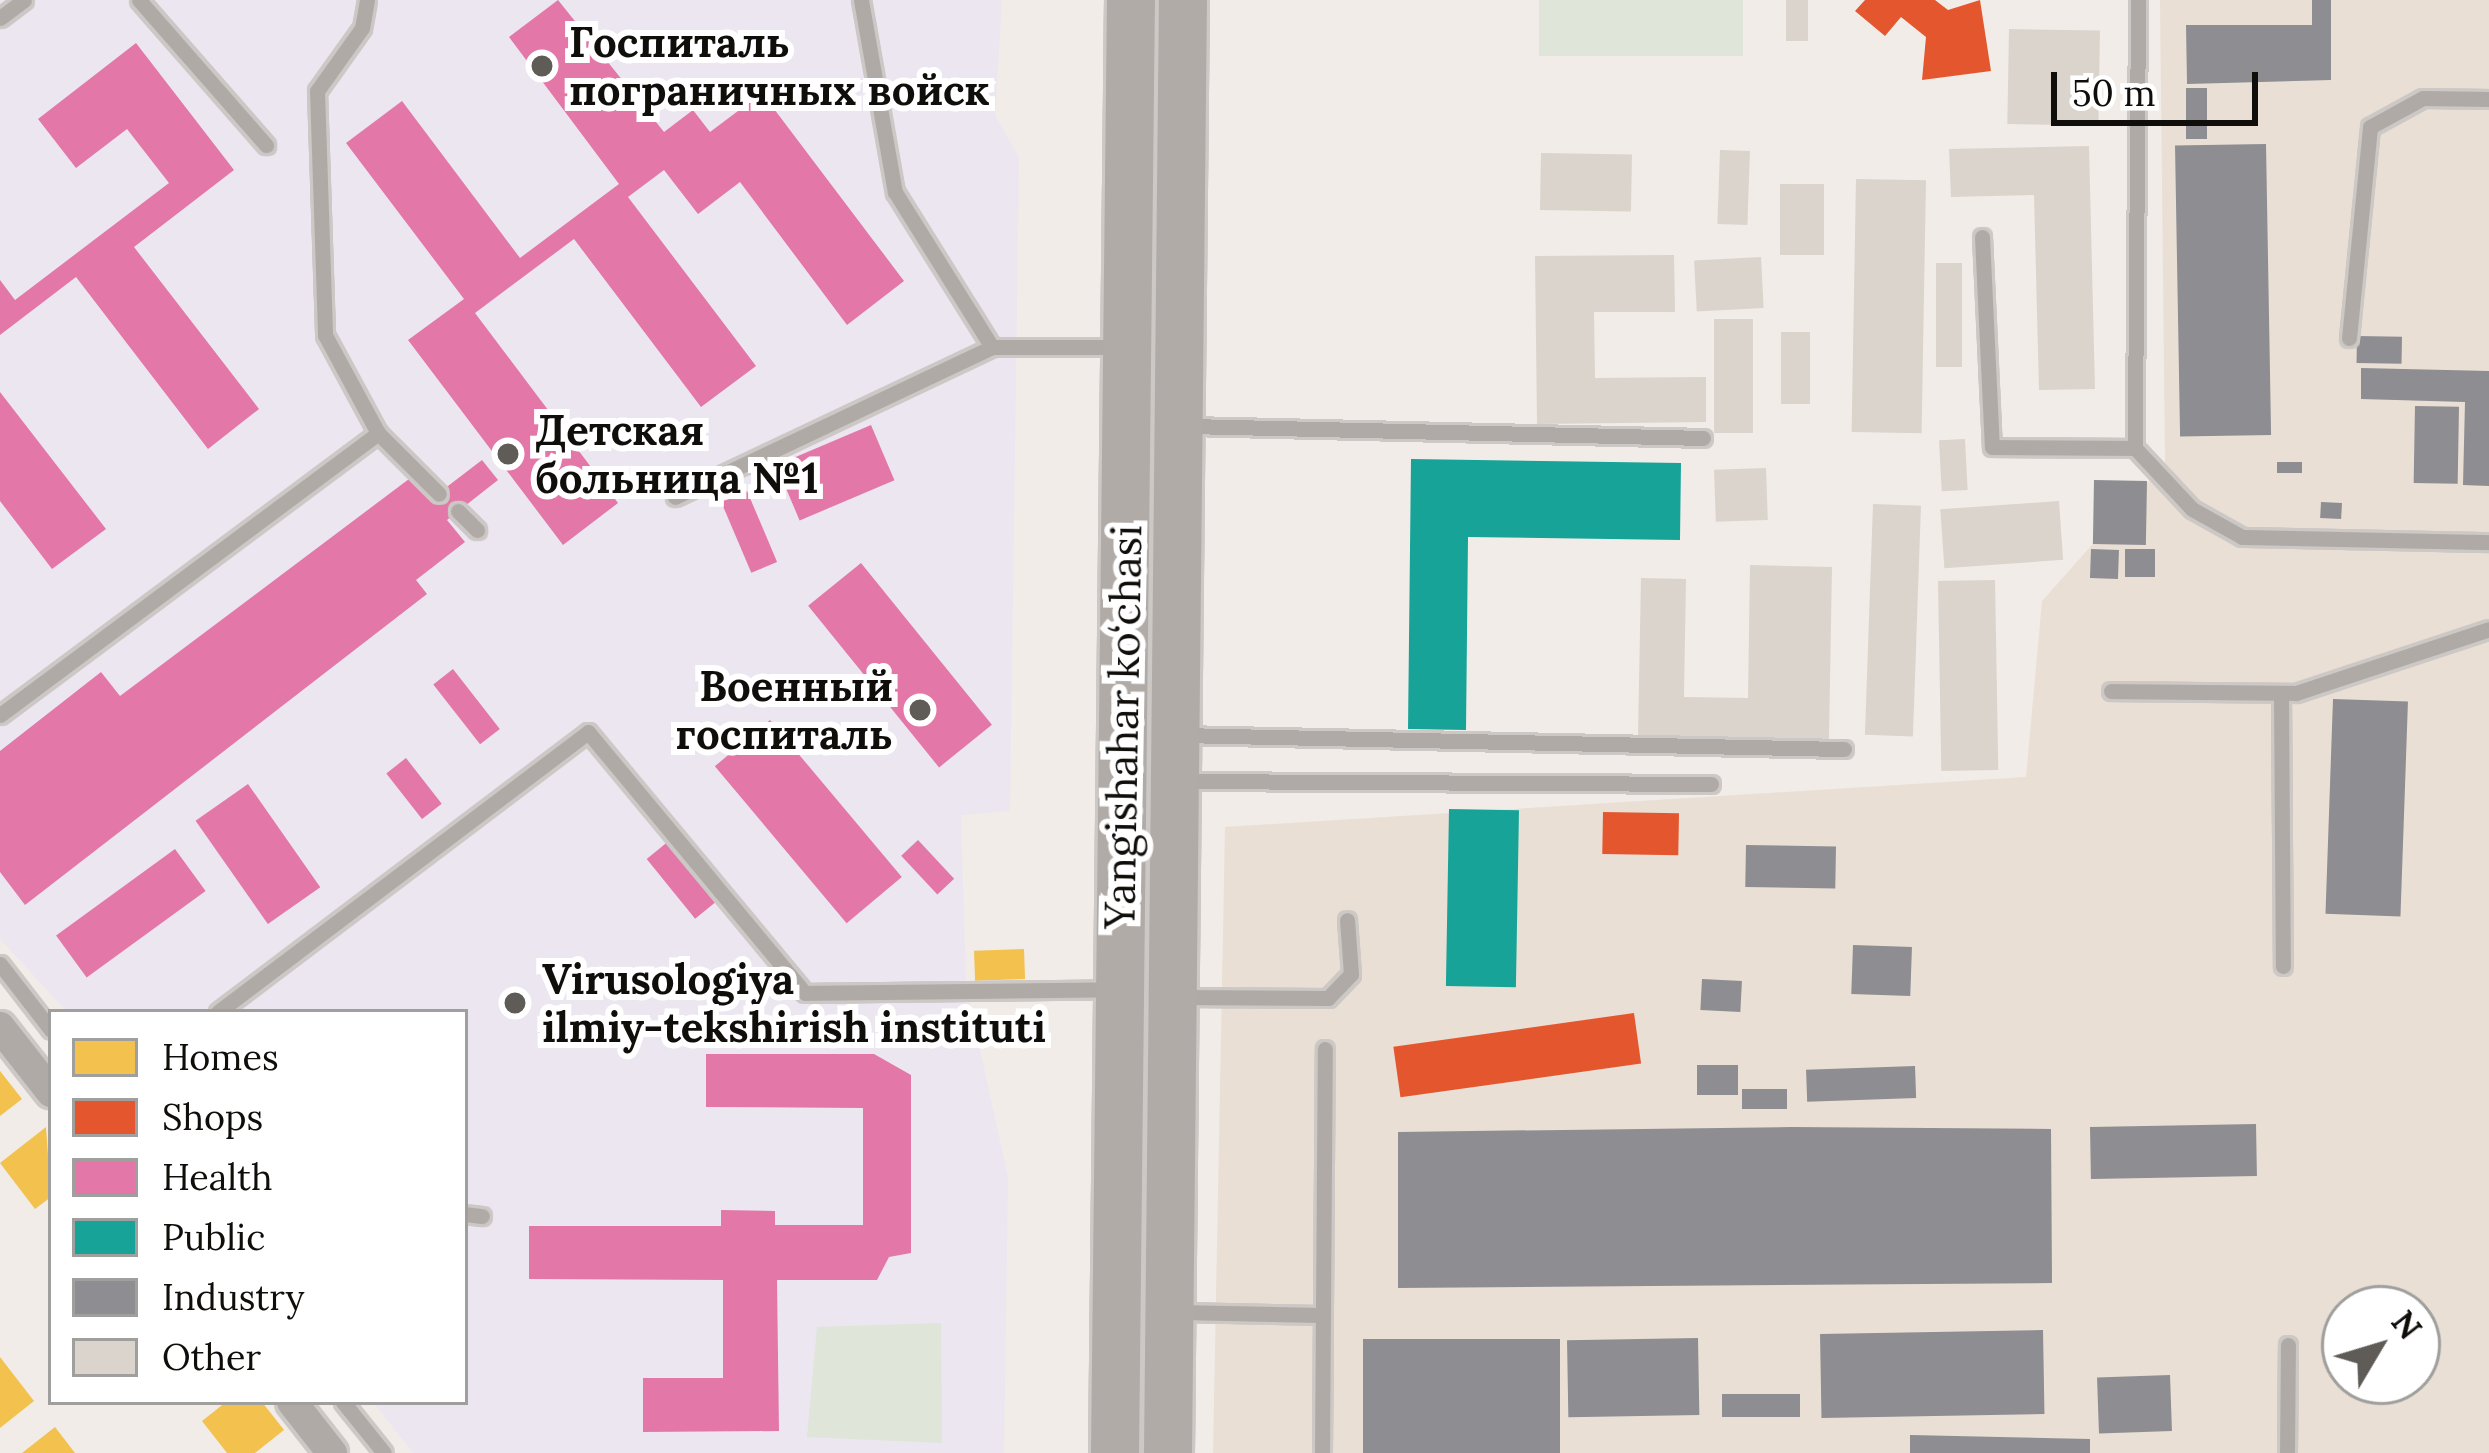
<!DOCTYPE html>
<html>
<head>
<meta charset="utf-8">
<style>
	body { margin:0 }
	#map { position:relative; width:2489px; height:1453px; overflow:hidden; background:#f1ece7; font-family:Lora,serif }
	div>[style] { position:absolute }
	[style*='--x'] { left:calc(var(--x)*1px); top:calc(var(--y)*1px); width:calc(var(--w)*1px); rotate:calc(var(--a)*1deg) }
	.built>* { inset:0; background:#e9dfd5 }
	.medical>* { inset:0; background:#ebe6f0 }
	.green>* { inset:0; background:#dfe5d8; transform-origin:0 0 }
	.homes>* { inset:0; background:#f2c14e; transform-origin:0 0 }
	.shops>* { inset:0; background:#e4572e; transform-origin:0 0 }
	.health>* { inset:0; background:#e377a8; transform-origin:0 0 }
	.public>* { inset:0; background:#17a398; transform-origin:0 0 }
	.industry>* { inset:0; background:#8d8d92; transform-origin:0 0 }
	.building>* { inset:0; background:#dad4cc; transform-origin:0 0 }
	.roads { filter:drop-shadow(3px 0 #ccc8c5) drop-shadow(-3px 0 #ccc8c5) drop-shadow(0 3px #ccc8c5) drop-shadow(0 -3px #ccc8c5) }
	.service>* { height:15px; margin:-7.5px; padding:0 7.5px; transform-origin:7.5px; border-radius:7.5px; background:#afaaa6 }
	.minor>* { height:30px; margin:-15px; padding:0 15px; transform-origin:15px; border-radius:15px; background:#afaaa6 }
	.primary>* { height:48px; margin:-24px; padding:0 24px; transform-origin:24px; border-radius:24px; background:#b1aba7 }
	.dots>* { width:33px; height:33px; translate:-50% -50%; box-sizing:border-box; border:6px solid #fff; border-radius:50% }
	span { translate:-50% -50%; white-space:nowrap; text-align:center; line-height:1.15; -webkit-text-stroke:12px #fff; paint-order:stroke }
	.poi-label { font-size:42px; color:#100e0b; font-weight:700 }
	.left { translate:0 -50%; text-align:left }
	.right { translate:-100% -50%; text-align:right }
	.street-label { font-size:42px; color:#100e0b }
	.legend { position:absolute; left:48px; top:1009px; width:420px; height:396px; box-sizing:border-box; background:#fff; border:3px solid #9f9f9d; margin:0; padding:15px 21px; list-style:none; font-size:36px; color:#100e0b }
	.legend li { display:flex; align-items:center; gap:24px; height:60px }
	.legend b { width:60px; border:3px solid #9f9f9d }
	.north { position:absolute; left:2321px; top:1285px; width:120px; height:120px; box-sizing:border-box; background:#fff; border:3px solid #9f9f9d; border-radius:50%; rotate:52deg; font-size:33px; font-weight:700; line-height:48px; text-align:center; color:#100e0b }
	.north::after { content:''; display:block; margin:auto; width:42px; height:54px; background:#5f5c58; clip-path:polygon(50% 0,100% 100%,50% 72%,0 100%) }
	.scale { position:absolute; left:2051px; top:72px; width:207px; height:54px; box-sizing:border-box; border:6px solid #100e0b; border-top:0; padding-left:15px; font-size:36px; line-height:42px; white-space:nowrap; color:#100e0b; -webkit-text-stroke:9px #fff; paint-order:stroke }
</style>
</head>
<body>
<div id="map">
	<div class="built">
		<div style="clip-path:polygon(evenodd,2160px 0,2489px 0,2489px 1453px,1213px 1453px,1225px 827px,2026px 777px,2042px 601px,2165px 463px,2160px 0,2345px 1309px,2417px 1309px,2417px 1381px,2345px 1381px,2345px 1309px)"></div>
	</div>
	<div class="medical">
		<div style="clip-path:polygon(0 0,1002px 0,995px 115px,1019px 157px,1010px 811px,961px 815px,966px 985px,1008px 1178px,1004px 1453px,413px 1453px,373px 1402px,465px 1402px,465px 1012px,67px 1012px,0 939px)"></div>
	</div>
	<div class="green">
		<div style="left:1539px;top:0;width:204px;height:56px"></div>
		<div style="clip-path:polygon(941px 1323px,942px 1443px,807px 1437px,817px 1327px)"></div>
	</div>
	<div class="homes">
		<div style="left:1024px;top:949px;width:30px;height:50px;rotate:88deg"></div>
		<div style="clip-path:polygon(0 1071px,22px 1099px,0 1116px)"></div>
		<div style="clip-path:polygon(46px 1127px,51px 1197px,35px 1209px,0 1163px)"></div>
		<div style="clip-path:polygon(0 1357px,34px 1401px,0 1428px)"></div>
		<div style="clip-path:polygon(226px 1402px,262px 1402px,284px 1430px,255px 1453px,227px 1453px,202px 1421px)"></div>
		<div style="clip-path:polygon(55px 1427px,75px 1453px,22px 1453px)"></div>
	</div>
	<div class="shops">
		<div style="clip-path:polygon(1865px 0,1935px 0,1948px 10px,1980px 0,1991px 71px,1922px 80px,1926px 37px,1901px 17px,1885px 36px,1855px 11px)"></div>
		<div style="left:1603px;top:812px;width:76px;height:42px;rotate:1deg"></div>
		<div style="left:1634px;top:1013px;width:51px;height:243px;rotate:82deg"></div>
	</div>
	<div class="health">
		<div style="clip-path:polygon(558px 0,664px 132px,693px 110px,710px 132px,762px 93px,904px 281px,847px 325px,740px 182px,698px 214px,664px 170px,628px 197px,756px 366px,701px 407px,574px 239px,475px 313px,618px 503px,563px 545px,408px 340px,464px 299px,346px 143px,402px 101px,520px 258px,619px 184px,509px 37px)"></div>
		<div style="clip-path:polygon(136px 43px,234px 170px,134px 247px,259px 409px,208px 449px,76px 277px,0 335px,0 280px,15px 300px,169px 183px,127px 129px,76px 168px,38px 119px)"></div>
		<div style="clip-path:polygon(0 392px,106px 529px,52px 569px,0 501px)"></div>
		<div style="left:871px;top:425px;width:60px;height:103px;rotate:67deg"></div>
		<div style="clip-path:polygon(482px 460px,498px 480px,447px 520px,465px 542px,416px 580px,427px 594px,25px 905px,0 872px,0 751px,101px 672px,120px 696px,413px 476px,431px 499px)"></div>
		<div style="left:747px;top:491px;width:77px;height:28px;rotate:67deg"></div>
		<div style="left:861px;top:563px;width:208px;height:68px;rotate:51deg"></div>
		<div style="left:453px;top:669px;width:76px;height:25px;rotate:52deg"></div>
		<div style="left:770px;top:720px;width:205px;height:72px;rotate:50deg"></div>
		<div style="left:406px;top:758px;width:58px;height:25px;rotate:52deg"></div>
		<div style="left:248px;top:784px;width:126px;height:64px;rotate:55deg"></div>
		<div style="left:670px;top:840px;width:77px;height:30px;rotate:51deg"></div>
		<div style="left:918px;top:840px;width:53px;height:23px;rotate:47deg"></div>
		<div style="left:175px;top:849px;width:52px;height:147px;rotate:54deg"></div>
		<div style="clip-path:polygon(706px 1054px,874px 1054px,911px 1075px,911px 1253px,889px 1257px,877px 1280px,777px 1280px,779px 1431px,643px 1432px,643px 1378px,723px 1378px,723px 1280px,529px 1279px,529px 1226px,721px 1226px,721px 1210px,775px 1211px,775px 1225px,863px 1225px,863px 1108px,706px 1107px)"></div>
	</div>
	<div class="public">
		<div style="clip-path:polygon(1411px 459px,1681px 463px,1680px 540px,1468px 537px,1466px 730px,1408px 729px)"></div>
		<div style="left:1449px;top:809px;width:70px;height:177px;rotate:1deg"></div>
	</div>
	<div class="industry">
		<div style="clip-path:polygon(2312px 0,2331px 0,2331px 80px,2187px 84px,2186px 25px,2312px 25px)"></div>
		<div style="left:2186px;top:88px;width:21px;height:51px"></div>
		<div style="left:2266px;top:144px;width:291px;height:91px;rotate:89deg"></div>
		<div style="left:2357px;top:336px;width:45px;height:27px;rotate:1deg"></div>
		<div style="clip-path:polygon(2361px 368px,2489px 371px,2489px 486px,2463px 485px,2465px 402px,2361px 399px)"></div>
		<div style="left:2415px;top:406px;width:44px;height:77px;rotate:1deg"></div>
		<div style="left:2277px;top:462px;width:25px;height:11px"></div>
		<div style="left:2094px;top:480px;width:53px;height:64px;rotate:1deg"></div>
		<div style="left:2321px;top:502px;width:21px;height:16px;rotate:3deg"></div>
		<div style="left:2091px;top:549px;width:28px;height:29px;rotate:2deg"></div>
		<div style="left:2125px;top:549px;width:30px;height:28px"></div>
		<div style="left:2333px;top:699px;width:75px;height:215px;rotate:2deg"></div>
		<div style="left:1746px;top:845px;width:90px;height:42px;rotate:1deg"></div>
		<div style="left:1853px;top:945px;width:59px;height:49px;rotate:2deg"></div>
		<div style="left:1702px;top:979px;width:40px;height:31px;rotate:3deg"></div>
		<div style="left:1697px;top:1065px;width:41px;height:30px"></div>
		<div style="left:1915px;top:1066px;width:32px;height:109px;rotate:88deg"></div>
		<div style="left:1742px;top:1089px;width:45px;height:20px"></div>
		<div style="left:2256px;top:1124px;width:52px;height:166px;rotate:89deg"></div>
		<div style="clip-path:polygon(1791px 1127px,2051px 1129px,2052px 1283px,1398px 1288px,1398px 1132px)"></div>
		<div style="left:2043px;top:1330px;width:84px;height:223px;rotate:89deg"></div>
		<div style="left:1698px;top:1338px;width:77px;height:131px;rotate:89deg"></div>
		<div style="left:1363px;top:1339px;width:197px;height:114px"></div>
		<div style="left:2170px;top:1375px;width:56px;height:73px;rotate:88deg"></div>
		<div style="left:1722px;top:1394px;width:78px;height:23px"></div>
		<div style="clip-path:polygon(1910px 1435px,2090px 1439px,2090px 1453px,1910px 1453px)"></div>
	</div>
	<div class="building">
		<div style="left:1786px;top:0;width:22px;height:41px"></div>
		<div style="left:2009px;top:29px;width:91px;height:95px;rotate:1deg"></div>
		<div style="clip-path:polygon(2089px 146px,2095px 389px,2039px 390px,2034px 195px,1951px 197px,1949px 149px)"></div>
		<div style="left:1720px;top:150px;width:30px;height:74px;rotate:2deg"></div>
		<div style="left:1541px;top:153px;width:91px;height:57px;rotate:1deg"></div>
		<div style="left:1856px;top:179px;width:70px;height:253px;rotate:1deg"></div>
		<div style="left:1824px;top:184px;width:71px;height:44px;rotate:90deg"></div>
		<div style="clip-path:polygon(1674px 255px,1675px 312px,1594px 312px,1595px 378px,1706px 377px,1706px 422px,1537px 424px,1535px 256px)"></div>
		<div style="left:1761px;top:257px;width:51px;height:67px;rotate:87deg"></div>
		<div style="left:1936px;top:263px;width:26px;height:104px"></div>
		<div style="left:1714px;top:319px;width:39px;height:114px"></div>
		<div style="left:1781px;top:332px;width:29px;height:72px"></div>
		<div style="left:1965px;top:439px;width:51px;height:26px;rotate:87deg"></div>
		<div style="left:1766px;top:468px;width:52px;height:52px;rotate:88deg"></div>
		<div style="left:2059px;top:501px;width:59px;height:119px;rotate:86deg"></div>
		<div style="left:1873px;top:504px;width:48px;height:231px;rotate:2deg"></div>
		<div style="clip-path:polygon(1750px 565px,1832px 567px,1829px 739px,1638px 735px,1641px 578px,1686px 579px,1684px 697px,1748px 698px)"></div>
		<div style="left:1995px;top:580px;width:190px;height:57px;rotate:89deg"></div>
	</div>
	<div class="roads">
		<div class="service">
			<div style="--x:139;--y:0;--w:193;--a:48.8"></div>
			<div style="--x:367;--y:0;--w:28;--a:100"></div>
			<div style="--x:362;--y:28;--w:77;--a:125.5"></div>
			<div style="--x:317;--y:91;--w:244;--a:88.1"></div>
			<div style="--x:325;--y:335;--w:111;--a:61.6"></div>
			<div style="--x:378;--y:433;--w:86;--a:45"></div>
			<div style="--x:861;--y:0;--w:195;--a:80"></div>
			<div style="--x:895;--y:192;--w:183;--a:58"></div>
			<div style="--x:2138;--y:0;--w:448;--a:90.4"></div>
			<div style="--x:2135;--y:448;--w:83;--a:46.9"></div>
			<div style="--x:2192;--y:509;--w:57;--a:29.2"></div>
			<div style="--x:2242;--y:537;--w:247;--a:1.2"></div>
			<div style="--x:0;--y:18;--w:30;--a:-37"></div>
			<div style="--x:1982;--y:237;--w:210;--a:87.3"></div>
			<div style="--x:1992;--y:447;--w:143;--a:0.4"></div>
			<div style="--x:2349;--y:338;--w:212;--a:-84.3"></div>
			<div style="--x:2370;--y:127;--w:60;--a:-28.7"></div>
			<div style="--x:2423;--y:98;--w:66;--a:0.9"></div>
			<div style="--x:1188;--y:426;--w:515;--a:1.33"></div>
			<div style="--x:675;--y:497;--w:351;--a:-25.3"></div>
			<div style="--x:992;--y:347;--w:132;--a:0"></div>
			<div style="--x:458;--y:511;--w:27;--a:45"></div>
			<div style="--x:2111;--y:691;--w:185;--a:0.6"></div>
			<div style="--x:2296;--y:693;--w:203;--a:-18.3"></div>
			<div style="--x:2281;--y:694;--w:272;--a:89.6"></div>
			<div style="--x:0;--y:715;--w:472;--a:-36.7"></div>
			<div style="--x:1179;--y:735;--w:665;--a:1.21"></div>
			<div style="--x:1178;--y:781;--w:533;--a:0.32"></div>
			<div style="--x:0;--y:964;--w:83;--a:52.3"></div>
			<div style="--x:1179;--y:997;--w:149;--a:0.4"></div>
			<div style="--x:1328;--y:998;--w:33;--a:-46"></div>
			<div style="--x:1351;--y:974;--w:54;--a:-94.2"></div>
			<div style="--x:218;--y:1012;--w:464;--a:-37.1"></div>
			<div style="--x:588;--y:732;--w:339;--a:50.3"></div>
			<div style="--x:805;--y:993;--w:307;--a:-0.7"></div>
			<div style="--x:465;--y:1214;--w:17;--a:7"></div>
			<div style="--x:1176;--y:1312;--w:147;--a:1.2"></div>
			<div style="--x:343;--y:1402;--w:65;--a:51.2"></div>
			<div style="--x:1322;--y:1453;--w:404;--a:-89.6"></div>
			<div style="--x:2287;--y:1453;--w:108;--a:-89.5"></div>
		</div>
		<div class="minor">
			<div style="--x:0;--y:1027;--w:83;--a:51.9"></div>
			<div style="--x:292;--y:1402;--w:65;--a:51.9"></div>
		</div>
		<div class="primary">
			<div style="--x:1115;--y:1453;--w:1453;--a:-89.37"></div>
			<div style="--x:1168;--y:1453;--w:1453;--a:-89.41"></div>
		</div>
	</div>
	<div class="dots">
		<div style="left:542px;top:66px;background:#5f5c58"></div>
		<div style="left:508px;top:454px;background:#5f5c58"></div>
		<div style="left:920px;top:710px;background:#5f5c58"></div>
		<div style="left:515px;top:1003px;background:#5f5c58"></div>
	</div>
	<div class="poi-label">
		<span class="left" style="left:569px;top:66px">Госпиталь<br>пограничных войск</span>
		<span class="left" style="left:535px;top:454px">Детская<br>больница №1</span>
		<span class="right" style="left:893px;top:710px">Военный<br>госпиталь</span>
		<span class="left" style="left:542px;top:1003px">Virusologiya<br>ilmiy-tekshirish instituti</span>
	</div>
	<div class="street-label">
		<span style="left:1123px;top:727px;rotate:-89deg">Yangishahar ko‘chasi</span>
	</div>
	<ul class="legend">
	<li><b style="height:33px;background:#f2c14e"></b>Homes</li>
	<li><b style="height:33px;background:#e4572e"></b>Shops</li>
	<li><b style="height:33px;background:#e377a8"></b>Health</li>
	<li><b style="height:33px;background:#17a398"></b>Public</li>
	<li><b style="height:33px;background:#8d8d92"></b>Industry</li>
	<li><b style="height:33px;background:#dad4cc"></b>Other</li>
	</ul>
	<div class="north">N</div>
	<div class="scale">50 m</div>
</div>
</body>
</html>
